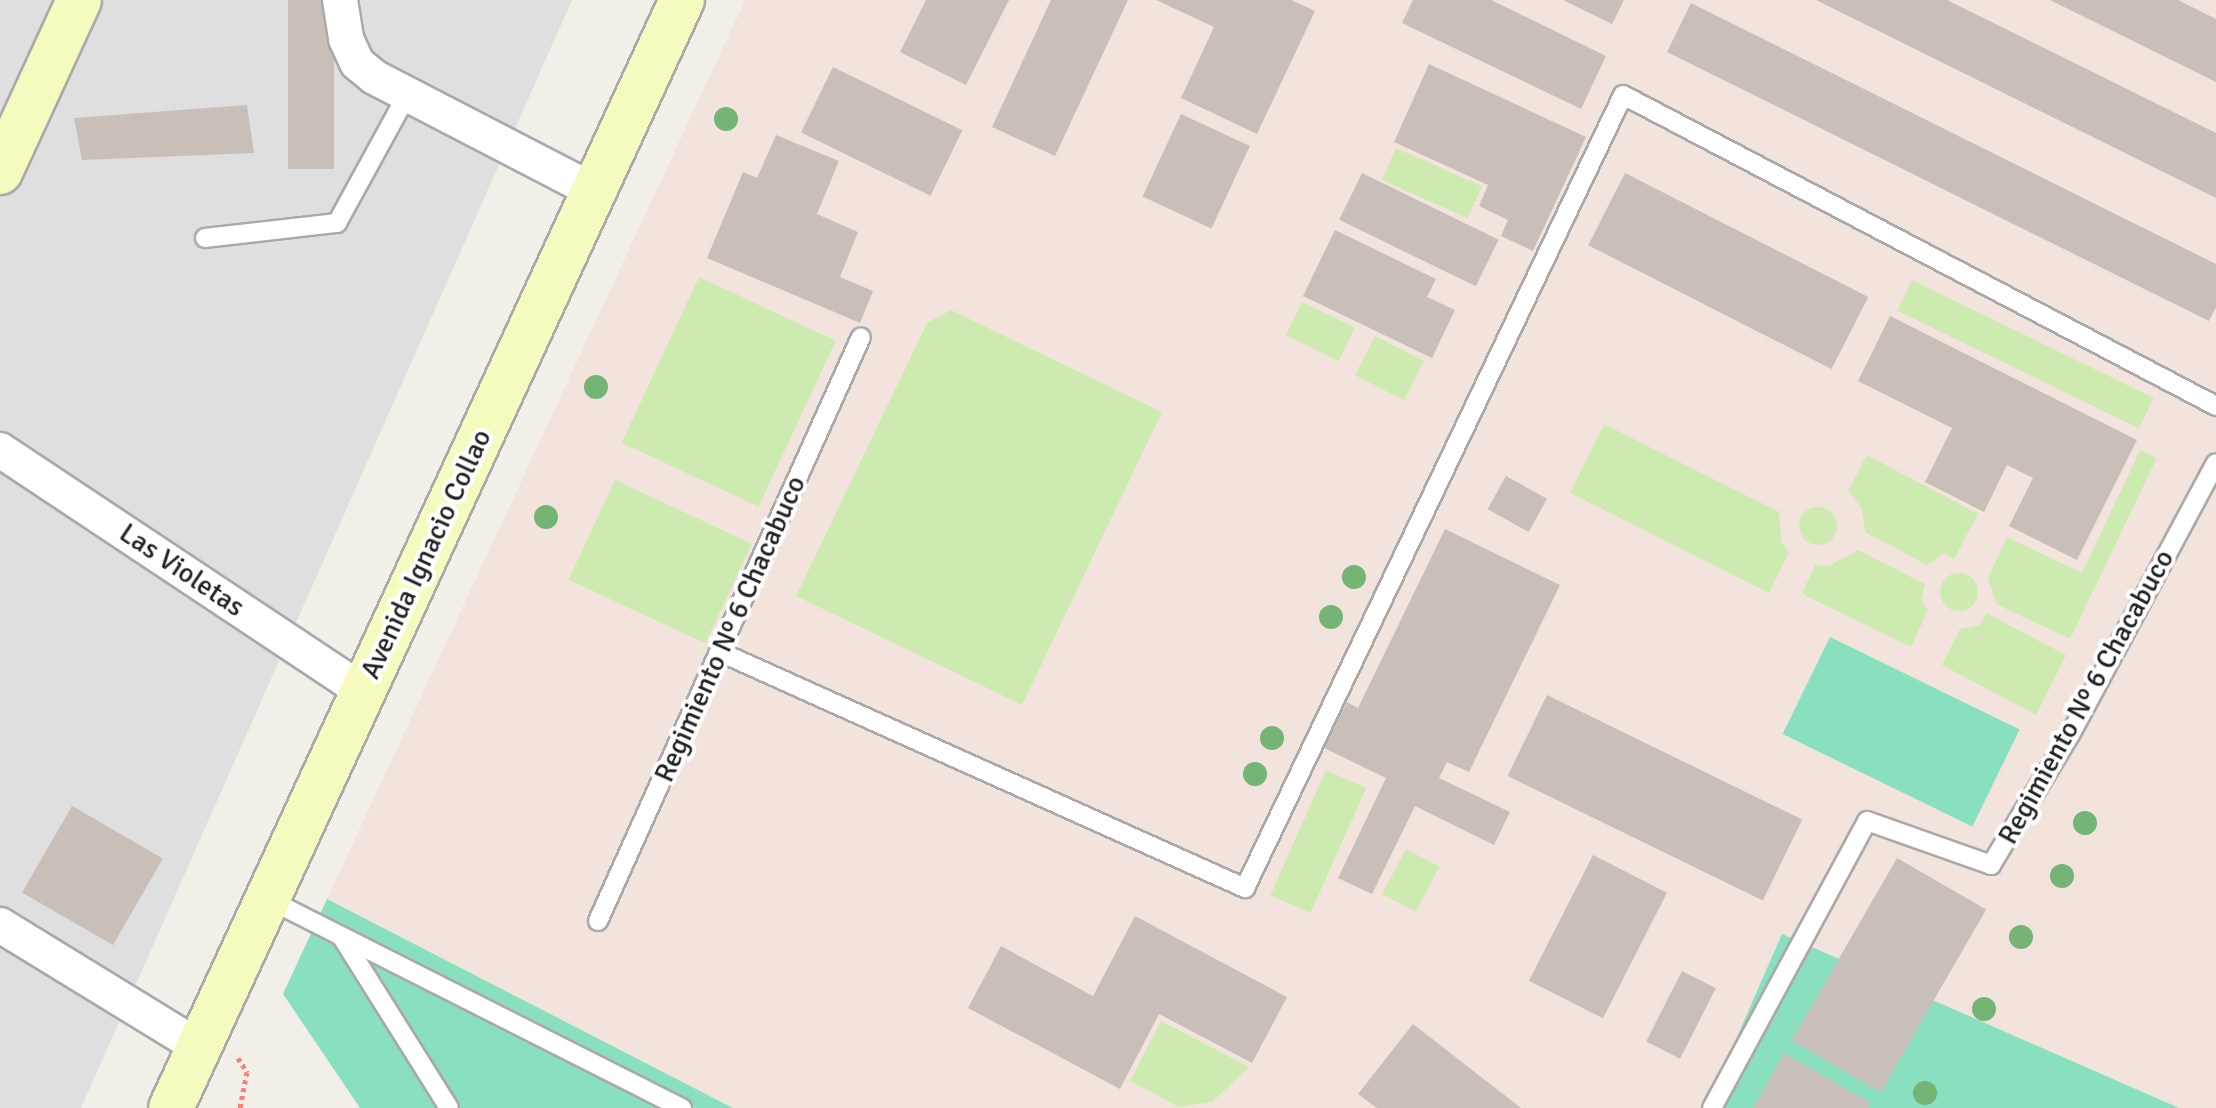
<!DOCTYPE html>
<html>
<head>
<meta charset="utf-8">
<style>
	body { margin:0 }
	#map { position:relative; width:2216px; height:1108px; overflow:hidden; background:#f2efe9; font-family:Signika,sans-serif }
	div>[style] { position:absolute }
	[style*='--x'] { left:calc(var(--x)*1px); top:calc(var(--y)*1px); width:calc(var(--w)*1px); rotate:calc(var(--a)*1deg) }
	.residential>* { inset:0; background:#e0dfdf }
	.military>* { inset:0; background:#f3e3dd }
	.grass>* { inset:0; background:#cdebb0; transform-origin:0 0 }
	.round { border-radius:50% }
	.pitch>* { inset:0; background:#88e0be; transform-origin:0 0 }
	.building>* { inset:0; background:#c7bfb8; transform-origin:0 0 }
	.path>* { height:5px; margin-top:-2.5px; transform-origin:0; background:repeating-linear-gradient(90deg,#fa8072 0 4px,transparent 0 8px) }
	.roads { filter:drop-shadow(2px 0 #a9a9a9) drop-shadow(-2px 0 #a9a9a9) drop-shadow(0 2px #a9a9a9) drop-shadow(0 -2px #a9a9a9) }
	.service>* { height:18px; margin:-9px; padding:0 9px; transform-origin:9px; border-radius:9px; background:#fff }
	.minor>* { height:34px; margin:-17px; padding:0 17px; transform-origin:17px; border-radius:17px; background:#fff }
	.secondary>* { height:44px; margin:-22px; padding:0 22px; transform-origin:22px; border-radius:22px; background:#f7fabf }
	.trees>* { width:24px; height:24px; margin:-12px; border-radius:50%; background:#74b475 }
	span { translate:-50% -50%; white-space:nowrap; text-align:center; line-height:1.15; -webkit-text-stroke:8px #fff; paint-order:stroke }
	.street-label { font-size:28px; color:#222 }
</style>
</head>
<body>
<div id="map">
	<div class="residential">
		<div style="clip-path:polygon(0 0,572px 0,81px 1108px,0 1108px)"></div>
	</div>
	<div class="military">
		<div style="clip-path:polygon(745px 0,2216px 0,2216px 1108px,733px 1108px,327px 899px)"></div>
	</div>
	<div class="grass">
		<div style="left:1396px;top:148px;width:94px;height:35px;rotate:24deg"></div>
		<div style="left:699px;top:277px;width:151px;height:183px;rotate:25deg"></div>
		<div style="left:1912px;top:280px;width:269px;height:34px;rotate:26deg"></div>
		<div style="left:1302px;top:302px;width:59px;height:37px;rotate:26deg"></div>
		<div style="clip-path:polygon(951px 310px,1162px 412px,1022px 705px,796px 596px,927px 323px)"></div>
		<div style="left:1375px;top:336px;width:55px;height:44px;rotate:27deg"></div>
		<div style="clip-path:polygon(1604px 424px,1779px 512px,1781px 541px,1789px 552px,1769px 593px,1570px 493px)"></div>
		<div style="clip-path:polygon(2140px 450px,2157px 458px,2070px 639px,1996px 604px,1988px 578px,2007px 537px,2082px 573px)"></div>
		<div style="clip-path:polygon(1867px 455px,1978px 514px,1954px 559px,1944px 553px,1927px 565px,1865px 532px,1862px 509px,1848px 491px)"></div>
		<div style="left:615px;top:480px;width:151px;height:110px;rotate:25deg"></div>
		<div class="round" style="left:1799px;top:507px;width:38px;height:38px"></div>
		<div style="clip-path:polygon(1858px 550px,1925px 584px,1921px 600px,1928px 610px,1911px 647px,1802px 594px,1815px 565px,1829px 566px)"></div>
		<div class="round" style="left:1940px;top:573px;width:38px;height:38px"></div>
		<div style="clip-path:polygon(1986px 613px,2066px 655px,2036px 715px,1942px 665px,1960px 629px,1980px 625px)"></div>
		<div style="left:1326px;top:770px;width:44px;height:137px;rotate:24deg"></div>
		<div style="left:1406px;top:849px;width:38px;height:51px;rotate:28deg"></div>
		<div style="clip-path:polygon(1161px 1021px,1249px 1067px,1212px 1102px,1179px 1107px,1130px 1081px)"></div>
	</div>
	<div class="pitch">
		<div style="left:1830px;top:637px;width:211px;height:108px;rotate:26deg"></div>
		<div style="clip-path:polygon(327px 899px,733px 1108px,360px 1108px,283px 994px)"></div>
		<div style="clip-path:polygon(1782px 934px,2179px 1108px,1706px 1108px)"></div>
	</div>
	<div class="building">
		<div style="left:288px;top:0;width:46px;height:169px"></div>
		<div style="clip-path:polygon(926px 0,1009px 0,966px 85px,900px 52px)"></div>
		<div style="clip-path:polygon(1051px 0,1128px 0,1055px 156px,992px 127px)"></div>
		<div style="clip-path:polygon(1156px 0,1291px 0,1315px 11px,1257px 134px,1181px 98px,1214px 27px)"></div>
		<div style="clip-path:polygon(1413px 0,1491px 0,1606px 56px,1581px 109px,1402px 23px)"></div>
		<div style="clip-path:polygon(1563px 0,1624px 0,1612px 24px)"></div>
		<div style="clip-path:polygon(1816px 0,1947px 0,2216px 133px,2216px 198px)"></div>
		<div style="clip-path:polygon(2050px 0,2178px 0,2216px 19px,2216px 82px)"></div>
		<div style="clip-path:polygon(1691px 3px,2216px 264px,2216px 307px,2209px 321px,1667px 52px)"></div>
		<div style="clip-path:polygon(1429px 64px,1586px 137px,1533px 251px,1501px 236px,1508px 220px,1479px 206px,1488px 185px,1394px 142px)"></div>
		<div style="left:833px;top:67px;width:144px;height:73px;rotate:26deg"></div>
		<div style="clip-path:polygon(247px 105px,254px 153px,82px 160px,74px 118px)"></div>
		<div style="left:1181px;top:114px;width:76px;height:91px;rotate:25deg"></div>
		<div style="clip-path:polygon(776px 135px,839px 161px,817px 214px,858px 232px,840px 277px,873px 291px,860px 323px,707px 258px,743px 172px,757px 178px)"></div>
		<div style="left:1362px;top:173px;width:152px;height:52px;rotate:26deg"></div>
		<div style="left:1625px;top:173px;width:273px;height:81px;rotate:27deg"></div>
		<div style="clip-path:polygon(1335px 230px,1436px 279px,1427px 297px,1455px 310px,1432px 358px,1303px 296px)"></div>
		<div style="clip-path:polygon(1890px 316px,2137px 440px,2077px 560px,2009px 526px,2033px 478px,2007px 465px,1984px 512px,1925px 482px,1952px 428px,1858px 381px)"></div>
		<div style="left:1506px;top:476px;width:47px;height:38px;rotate:29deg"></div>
		<div style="clip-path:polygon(1445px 529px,1560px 585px,1469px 772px,1447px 762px,1439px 778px,1510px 812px,1494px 845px,1415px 806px,1372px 894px,1338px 878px,1386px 778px,1324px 748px,1347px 702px,1358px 708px)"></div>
		<div style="left:1547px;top:695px;width:284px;height:90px;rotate:26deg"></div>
		<div style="left:72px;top:806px;width:105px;height:100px;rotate:30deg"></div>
		<div style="left:1593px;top:855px;width:83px;height:141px;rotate:27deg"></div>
		<div style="left:1897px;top:858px;width:103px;height:211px;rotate:30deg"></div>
		<div style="clip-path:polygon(1135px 916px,1287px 997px,1252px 1063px,1159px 1014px,1120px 1089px,968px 1008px,1001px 946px,1093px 996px)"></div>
		<div style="left:1682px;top:971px;width:38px;height:79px;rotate:27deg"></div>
		<div style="clip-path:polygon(1413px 1024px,1521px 1108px,1377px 1108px,1358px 1094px)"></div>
		<div style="clip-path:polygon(1784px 1053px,1871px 1103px,1868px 1108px,1753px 1108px)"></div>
	</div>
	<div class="path">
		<div style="--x:238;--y:1058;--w:17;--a:57"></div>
		<div style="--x:247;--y:1072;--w:37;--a:101"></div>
	</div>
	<div class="roads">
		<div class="service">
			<div style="--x:205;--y:238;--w:133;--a:-6.5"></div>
			<div style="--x:337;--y:223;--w:146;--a:-61.3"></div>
			<div style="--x:720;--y:652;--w:576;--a:24.21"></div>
			<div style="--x:1245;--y:888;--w:878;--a:-64.51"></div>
			<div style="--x:1623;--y:95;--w:670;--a:27.67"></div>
			<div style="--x:268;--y:899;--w:464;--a:26.8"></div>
			<div style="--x:598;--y:921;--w:640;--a:-65.76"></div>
			<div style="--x:343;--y:939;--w:199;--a:57.9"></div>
			<div style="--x:1712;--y:1108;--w:326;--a:-61.6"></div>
			<div style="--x:1867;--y:821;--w:132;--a:19.5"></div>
			<div style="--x:1991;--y:865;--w:154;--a:-58.8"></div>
			<div style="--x:2071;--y:733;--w:306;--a:-61.8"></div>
		</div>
		<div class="minor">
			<div style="--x:340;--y:0;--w:39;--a:81"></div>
			<div style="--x:346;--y:39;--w:26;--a:65"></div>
			<div style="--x:357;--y:63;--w:22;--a:39"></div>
			<div style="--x:374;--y:77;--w:248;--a:27.4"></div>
			<div style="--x:0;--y:450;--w:436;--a:33.6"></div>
			<div style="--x:0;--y:925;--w:233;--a:31.5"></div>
		</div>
		<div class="secondary">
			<div style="--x:0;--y:172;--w:189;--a:-65.3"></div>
			<div style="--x:171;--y:1108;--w:1220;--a:-65.24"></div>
		</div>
	</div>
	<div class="trees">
		<div style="left:726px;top:119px"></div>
		<div style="left:596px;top:387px"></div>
		<div style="left:546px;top:517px"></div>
		<div style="left:1354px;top:577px"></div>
		<div style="left:1331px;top:617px"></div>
		<div style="left:1272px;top:738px"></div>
		<div style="left:1255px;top:774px"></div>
		<div style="left:2085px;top:823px"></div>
		<div style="left:2062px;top:876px"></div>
		<div style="left:2021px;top:937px"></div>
		<div style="left:1984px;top:1009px"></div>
		<div style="left:1925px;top:1093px"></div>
	</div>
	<div class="street-label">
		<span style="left:426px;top:554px;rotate:-65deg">Avenida Ignacio Collao</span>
		<span style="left:182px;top:570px;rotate:34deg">Las Violetas</span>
		<span style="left:730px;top:629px;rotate:-66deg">Regimiento Nº 6 Chacabuco</span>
		<span style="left:2086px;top:697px;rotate:-61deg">Regimiento Nº 6 Chacabuco</span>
	</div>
</div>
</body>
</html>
